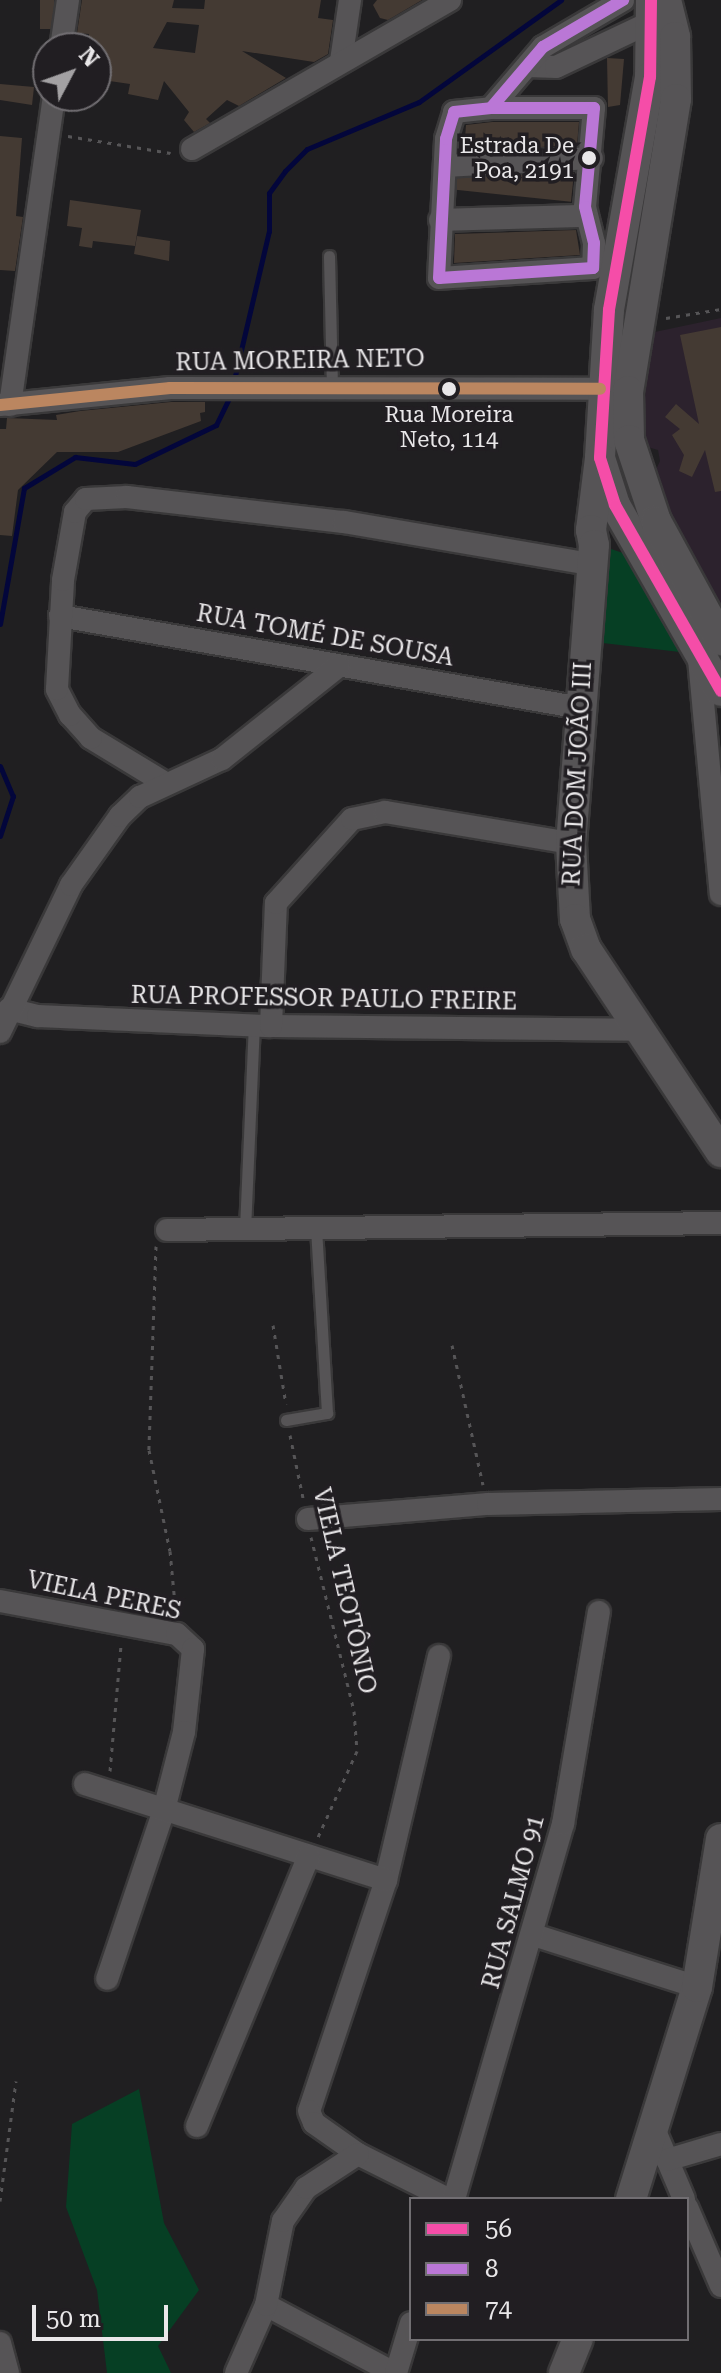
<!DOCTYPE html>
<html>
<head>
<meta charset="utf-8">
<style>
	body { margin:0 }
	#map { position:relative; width:721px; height:2373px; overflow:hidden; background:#201f21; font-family:"Roboto Serif",serif }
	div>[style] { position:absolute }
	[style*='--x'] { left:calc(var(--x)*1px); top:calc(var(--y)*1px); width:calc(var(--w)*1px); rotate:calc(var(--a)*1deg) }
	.education>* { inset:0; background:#2c222d }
	.green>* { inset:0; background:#063f24 }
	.stream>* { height:5px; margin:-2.5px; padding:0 2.5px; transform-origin:2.5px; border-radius:2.5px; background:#03063b }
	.building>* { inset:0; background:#443a33; transform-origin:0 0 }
	.path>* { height:3px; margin-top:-1.5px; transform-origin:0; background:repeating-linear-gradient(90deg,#565557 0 4px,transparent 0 10px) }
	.roads { filter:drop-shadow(2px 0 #3a393a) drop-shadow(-2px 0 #3a393a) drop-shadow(0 2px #3a393a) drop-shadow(0 -2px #3a393a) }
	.lane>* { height:11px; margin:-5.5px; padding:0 5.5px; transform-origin:5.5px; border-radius:5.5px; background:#565456 }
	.street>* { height:22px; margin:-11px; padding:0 11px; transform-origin:11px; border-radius:11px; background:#565456 }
	.secondary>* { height:30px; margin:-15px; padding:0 15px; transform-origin:15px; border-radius:15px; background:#565456 }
	.bus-1>* { height:12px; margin:-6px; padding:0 6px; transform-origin:6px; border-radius:6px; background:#f54da8 }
	.bus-2>* { height:12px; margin:-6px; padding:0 6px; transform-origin:6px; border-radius:6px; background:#ba77d6 }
	.bus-3>* { height:12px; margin:-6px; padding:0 6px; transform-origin:6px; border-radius:6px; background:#bb8660 }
	.dots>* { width:22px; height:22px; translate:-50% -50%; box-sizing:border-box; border:4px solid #211e22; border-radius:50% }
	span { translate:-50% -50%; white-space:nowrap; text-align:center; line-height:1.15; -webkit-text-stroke:7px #211e22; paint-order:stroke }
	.bus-label { font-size:22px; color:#e9e7e9 }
	.right { translate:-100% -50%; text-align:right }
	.street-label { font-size:24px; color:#e9e7e9 }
	.legend { position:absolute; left:409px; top:2197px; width:280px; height:144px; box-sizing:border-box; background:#211e22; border:2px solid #716e72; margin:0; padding:10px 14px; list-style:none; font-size:24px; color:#e9e7e9 }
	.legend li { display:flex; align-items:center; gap:16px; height:40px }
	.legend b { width:40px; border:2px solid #716e72 }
	.north { position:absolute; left:32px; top:32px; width:80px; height:80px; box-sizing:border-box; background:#211e22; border:2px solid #716e72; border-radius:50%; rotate:49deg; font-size:22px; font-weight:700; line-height:32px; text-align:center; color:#e9e7e9 }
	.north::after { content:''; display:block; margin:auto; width:28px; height:36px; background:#a3a1a3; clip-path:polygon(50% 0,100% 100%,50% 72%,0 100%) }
	.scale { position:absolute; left:32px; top:2305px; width:136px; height:36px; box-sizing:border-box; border:4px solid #e9e7e9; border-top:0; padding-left:10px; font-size:24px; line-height:28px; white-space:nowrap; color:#e9e7e9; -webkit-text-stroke:6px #211e22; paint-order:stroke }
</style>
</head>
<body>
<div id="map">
	<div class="education">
		<div style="clip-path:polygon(721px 318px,721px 612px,652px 478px,660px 461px,658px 450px,644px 446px,643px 423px,650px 333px)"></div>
	</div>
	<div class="green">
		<div style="clip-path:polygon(611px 549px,623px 553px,680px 652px,594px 642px,600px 553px)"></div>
		<div style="clip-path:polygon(139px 2089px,164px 2223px,199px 2290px,158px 2346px,171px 2373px,107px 2373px,97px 2290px,66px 2207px,72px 2124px)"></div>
	</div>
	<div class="stream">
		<div style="--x:234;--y:380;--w:153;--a:-76.8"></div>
		<div style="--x:269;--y:231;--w:38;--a:-90"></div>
		<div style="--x:269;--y:193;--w:27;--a:-54"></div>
		<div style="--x:285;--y:171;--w:31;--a:-45"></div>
		<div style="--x:307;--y:149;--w:121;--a:-22.8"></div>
		<div style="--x:419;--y:102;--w:175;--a:-35.7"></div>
		<div style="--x:0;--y:624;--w:138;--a:-80"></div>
		<div style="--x:24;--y:488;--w:60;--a:-31.3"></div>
		<div style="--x:75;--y:457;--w:60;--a:6.7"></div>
		<div style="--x:135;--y:464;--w:90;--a:-25.7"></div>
		<div style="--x:216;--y:425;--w:34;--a:-64"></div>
		<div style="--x:0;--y:766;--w:33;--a:67"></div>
		<div style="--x:13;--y:796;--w:42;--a:108"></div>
	</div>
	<div class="building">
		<div style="left:40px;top:0;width:14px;height:29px"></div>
		<div style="clip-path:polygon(evenodd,82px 0,174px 0,172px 8px,204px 9px,205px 0,321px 0,318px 18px,333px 20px,328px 54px,314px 62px,242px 51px,286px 78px,239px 106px,227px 100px,206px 119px,210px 123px,194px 132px,184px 120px,189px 112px,164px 81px,158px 100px,128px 94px,130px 84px,96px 79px,96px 48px,87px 48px,89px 34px,77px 33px,82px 0,167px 22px,199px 25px,195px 53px,153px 48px,167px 22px)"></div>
		<div style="clip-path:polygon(377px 0,422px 0,388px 20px,380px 18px,373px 5px)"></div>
		<div style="clip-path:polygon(607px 58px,624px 59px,620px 105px,608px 107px)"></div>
		<div style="clip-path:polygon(0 84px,34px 87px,32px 105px,0 100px)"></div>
		<div style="clip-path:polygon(492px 122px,579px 122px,577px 145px,464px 151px,466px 125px)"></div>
		<div style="clip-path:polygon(0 136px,22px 138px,16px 216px,23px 217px,15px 271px,0 270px)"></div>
		<div style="left:574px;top:173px;width:29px;height:116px;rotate:96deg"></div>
		<div style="clip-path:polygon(70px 200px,141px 210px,135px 246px,93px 241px,92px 248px,79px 246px,82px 228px,67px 226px)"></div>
		<div style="clip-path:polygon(576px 230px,580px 255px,454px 263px,455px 234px)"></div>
		<div style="clip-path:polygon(137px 236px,170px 241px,169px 261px,134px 254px)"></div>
		<div style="clip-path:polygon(721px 327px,721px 491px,715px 492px,705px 450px,692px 477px,679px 471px,684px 455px,672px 435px,680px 429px,665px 417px,676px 404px,699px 424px,680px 335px)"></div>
		<div style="clip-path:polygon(171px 402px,205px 402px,205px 412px,200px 413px,201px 421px,118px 452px,57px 452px,18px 490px,12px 536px,0 535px,0 429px,6px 429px,7px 418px,57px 420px,56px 415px,80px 411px)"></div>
	</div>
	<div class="path">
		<div style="--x:68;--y:136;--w:104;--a:9.4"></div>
		<div style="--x:666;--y:318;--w:56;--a:-9.3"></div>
		<div style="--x:156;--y:1246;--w:204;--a:92"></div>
		<div style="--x:149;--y:1450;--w:103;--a:78.3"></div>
		<div style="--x:170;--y:1551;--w:64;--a:84.6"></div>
		<div style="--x:273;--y:1325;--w:80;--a:80.7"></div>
		<div style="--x:452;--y:1345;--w:143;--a:77.5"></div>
		<div style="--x:290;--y:1435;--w:64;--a:78.3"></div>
		<div style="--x:311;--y:1537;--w:179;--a:76.1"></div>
		<div style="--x:354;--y:1711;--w:40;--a:85.7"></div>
		<div style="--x:357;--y:1751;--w:97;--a:114.4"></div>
		<div style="--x:110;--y:1771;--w:127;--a:-85"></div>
		<div style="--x:0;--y:2201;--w:121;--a:-82.4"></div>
	</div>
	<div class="roads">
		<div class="lane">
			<div style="--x:329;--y:256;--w:132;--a:88.7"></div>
			<div style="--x:245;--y:1229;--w:206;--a:-87.5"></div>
			<div style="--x:286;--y:1420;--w:42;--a:-9.7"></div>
			<div style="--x:327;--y:1413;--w:185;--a:-93.4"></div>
		</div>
		<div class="street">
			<div style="--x:61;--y:48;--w:49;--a:-81.7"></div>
			<div style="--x:341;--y:61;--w:62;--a:-81.6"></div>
			<div style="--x:527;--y:66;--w:29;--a:2"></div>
			<div style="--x:556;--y:67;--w:107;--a:-25.4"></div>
			<div style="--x:491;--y:108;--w:103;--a:0"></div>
			<div style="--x:594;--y:108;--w:99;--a:95.2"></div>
			<div style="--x:585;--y:207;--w:37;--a:76"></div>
			<div style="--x:594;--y:243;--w:25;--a:92"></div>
			<div style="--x:593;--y:268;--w:154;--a:176.3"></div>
			<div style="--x:439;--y:278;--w:139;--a:-87.1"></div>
			<div style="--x:446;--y:139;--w:28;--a:-73"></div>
			<div style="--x:454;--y:112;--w:37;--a:-6"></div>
			<div style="--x:491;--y:108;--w:80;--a:-49.6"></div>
			<div style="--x:543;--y:47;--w:93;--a:-30.4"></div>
			<div style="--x:192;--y:149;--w:298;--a:-30"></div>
			<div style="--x:445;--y:166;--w:147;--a:-3.1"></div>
			<div style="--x:440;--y:220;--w:146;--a:-1.6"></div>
			<div style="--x:0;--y:405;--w:171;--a:-5.7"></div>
			<div style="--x:170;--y:388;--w:430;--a:0.1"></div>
			<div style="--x:10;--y:405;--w:312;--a:-81.9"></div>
			<div style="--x:60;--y:616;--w:529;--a:10.01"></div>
			<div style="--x:699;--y:659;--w:236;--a:84.7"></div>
			<div style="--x:165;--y:783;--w:87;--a:-148.7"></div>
			<div style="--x:91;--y:738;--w:31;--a:-132"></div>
			<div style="--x:70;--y:715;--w:29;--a:-117"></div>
			<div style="--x:57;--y:689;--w:109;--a:-86.8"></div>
			<div style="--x:63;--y:580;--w:69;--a:-80"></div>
			<div style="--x:75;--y:512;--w:17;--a:-50"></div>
			<div style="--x:86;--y:499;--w:41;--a:-2.8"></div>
			<div style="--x:127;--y:497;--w:218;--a:6.6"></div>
			<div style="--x:344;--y:522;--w:251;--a:9.7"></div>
			<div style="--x:9;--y:1009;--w:30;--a:14"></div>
			<div style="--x:38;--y:1016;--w:233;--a:2.5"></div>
			<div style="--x:271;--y:1026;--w:368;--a:0.6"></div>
			<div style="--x:271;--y:1026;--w:123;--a:-87.7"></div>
			<div style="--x:276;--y:903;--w:113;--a:-47.9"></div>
			<div style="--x:352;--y:819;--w:34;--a:-12"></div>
			<div style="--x:385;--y:812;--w:189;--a:9.5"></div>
			<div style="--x:0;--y:1032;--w:163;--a:-64.2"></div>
			<div style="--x:71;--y:885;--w:85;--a:-54.6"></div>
			<div style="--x:120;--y:816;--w:28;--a:-44"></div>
			<div style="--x:140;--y:797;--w:90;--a:-24.9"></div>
			<div style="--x:222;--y:759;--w:149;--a:-38.5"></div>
			<div style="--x:167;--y:1230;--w:554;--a:-0.72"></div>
			<div style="--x:308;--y:1519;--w:181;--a:-4.8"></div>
			<div style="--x:488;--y:1504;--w:233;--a:-1.2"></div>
			<div style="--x:0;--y:1601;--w:180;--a:10.6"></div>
			<div style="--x:177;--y:1634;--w:22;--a:43"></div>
			<div style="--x:193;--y:1649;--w:83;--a:96.2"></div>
			<div style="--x:184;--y:1732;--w:81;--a:104.4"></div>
			<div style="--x:164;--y:1810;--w:178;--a:108.6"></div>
			<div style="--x:439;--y:1656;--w:230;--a:103.3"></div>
			<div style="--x:386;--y:1880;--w:243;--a:108.4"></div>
			<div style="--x:309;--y:2111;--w:13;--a:67"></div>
			<div style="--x:314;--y:2123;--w:54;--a:35.2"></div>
			<div style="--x:358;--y:2154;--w:101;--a:26.6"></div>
			<div style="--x:85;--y:1784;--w:316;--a:17.7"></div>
			<div style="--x:534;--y:1935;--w:171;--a:17.7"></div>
			<div style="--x:197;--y:2126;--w:292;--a:-67.5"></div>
			<div style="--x:655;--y:2131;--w:74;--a:66.9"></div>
			<div style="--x:667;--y:2160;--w:56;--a:-16.5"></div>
			<div style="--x:454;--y:2199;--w:391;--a:-73.8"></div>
			<div style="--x:563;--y:1824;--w:215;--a:-80.4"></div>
			<div style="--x:687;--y:2207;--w:86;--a:66.7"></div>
			<div style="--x:266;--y:2305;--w:145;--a:28"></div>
			<div style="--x:0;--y:2343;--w:31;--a:75"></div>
			<div style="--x:236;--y:2373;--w:74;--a:-66.2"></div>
			<div style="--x:266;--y:2305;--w:86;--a:-78.6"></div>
			<div style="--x:283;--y:2221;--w:40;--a:-55.1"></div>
			<div style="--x:306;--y:2188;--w:62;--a:-33.2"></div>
			<div style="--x:396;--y:2373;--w:52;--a:-73.3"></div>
		</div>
		<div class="secondary">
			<div style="--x:651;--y:0;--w:77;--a:90.7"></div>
			<div style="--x:650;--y:77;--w:237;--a:100"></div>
			<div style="--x:609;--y:310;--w:148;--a:93.5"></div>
			<div style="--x:600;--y:458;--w:49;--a:72.3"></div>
			<div style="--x:615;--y:505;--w:214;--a:60.3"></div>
			<div style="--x:666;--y:0;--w:38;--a:76"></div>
			<div style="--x:675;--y:37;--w:62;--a:89.1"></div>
			<div style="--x:676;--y:99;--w:296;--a:99.3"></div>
			<div style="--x:628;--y:391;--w:49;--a:88.8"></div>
			<div style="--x:629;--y:440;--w:85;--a:71.6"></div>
			<div style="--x:656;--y:521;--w:136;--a:61.4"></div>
			<div style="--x:600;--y:458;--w:73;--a:97.1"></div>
			<div style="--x:591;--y:530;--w:15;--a:79"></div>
			<div style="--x:594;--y:545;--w:299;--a:94.4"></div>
			<div style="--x:571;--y:843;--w:76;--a:87"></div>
			<div style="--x:575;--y:919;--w:32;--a:70"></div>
			<div style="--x:586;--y:949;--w:244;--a:56.4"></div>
			<div style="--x:631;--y:2199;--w:222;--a:-72.7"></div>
			<div style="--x:697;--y:1987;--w:150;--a:-80.8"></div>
			<div style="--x:564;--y:2373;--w:37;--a:-68"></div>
		</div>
	</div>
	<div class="bus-1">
		<div style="--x:651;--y:0;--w:77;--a:90.7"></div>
		<div style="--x:650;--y:77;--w:237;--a:100"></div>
		<div style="--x:609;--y:310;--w:148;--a:93.5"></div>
		<div style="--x:600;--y:458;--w:49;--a:72.3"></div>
		<div style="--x:615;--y:505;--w:214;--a:60.3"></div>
	</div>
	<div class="bus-2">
		<div style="--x:491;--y:108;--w:103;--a:0"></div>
		<div style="--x:594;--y:108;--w:99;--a:95.2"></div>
		<div style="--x:585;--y:207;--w:37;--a:76"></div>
		<div style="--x:594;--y:243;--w:25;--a:92"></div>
		<div style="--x:593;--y:268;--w:154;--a:176.3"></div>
		<div style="--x:439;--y:278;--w:139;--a:-87.1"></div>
		<div style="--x:446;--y:139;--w:28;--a:-73"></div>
		<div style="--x:454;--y:112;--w:37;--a:-6"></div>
		<div style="--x:491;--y:108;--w:80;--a:-49.6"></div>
		<div style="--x:543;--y:47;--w:93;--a:-30.4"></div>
	</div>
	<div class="bus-3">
		<div style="--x:0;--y:405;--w:171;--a:-5.7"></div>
		<div style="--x:170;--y:388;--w:430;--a:0.1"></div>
	</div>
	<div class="dots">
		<div style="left:589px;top:158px;background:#e9e7e9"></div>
		<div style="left:449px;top:389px;background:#e9e7e9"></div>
	</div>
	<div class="bus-label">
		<span class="right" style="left:574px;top:158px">Estrada De<br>Poa, 2191</span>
		<span style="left:449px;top:427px">Rua Moreira<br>Neto, 114</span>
	</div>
	<div class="street-label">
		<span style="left:300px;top:361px;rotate:-1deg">RUA MOREIRA NETO</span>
		<span style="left:325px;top:636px;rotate:10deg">RUA TOMÉ DE SOUSA</span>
		<span style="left:578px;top:774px;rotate:-87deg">RUA DOM JOÃO III</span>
		<span style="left:324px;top:999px;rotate:1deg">RUA PROFESSOR PAULO FREIRE</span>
		<span style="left:344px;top:1591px;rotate:77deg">VIELA TEOTÔNIO</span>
		<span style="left:104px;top:1596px;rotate:12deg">VIELA PERES</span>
		<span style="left:514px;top:1902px;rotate:-75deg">RUA SALMO 91</span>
	</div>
	<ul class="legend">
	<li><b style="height:10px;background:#f54da8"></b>56</li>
	<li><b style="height:10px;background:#ba77d6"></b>8</li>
	<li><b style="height:10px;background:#bb8660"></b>74</li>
	</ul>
	<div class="north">N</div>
	<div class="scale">50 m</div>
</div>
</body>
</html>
